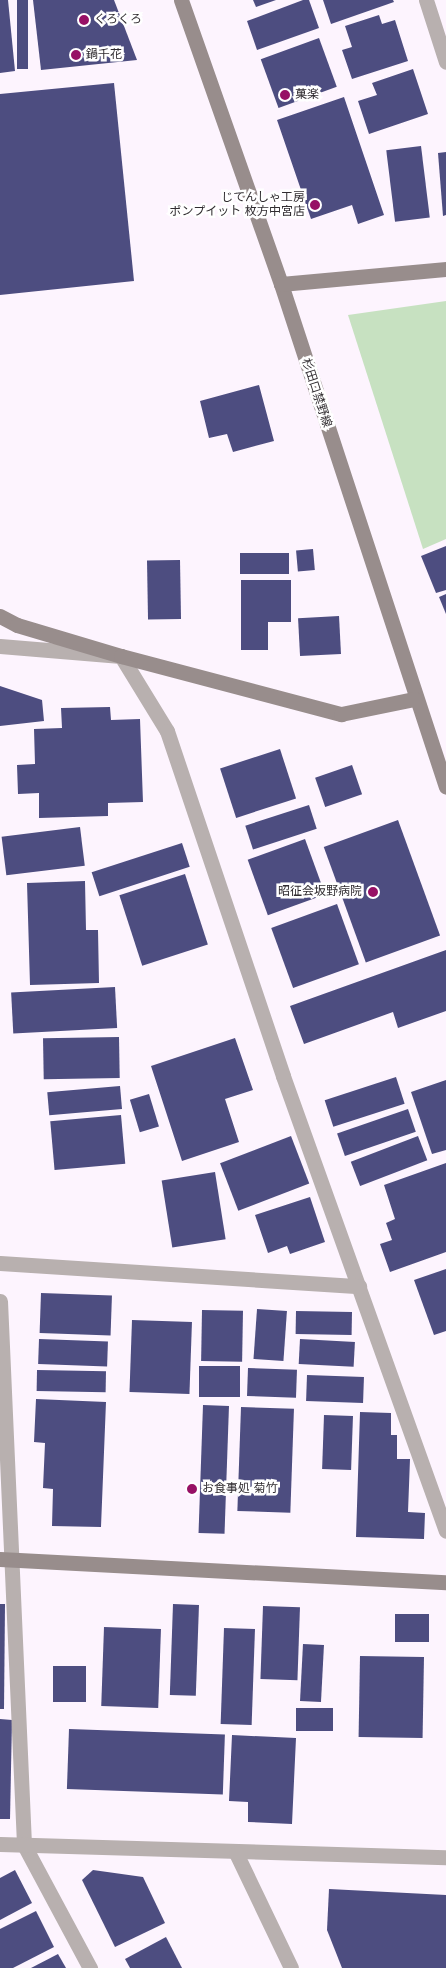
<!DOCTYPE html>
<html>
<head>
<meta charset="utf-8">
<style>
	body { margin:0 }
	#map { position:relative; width:446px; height:1968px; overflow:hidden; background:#fdf4fe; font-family:"DejaVu Sans","Noto Sans JP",sans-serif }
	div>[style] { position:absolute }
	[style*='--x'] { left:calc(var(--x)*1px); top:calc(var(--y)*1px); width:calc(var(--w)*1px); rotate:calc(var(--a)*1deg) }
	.green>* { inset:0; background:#c7e1c1 }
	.building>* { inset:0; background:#4d4d80; transform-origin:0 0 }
	.street>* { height:15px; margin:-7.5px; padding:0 7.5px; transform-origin:7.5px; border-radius:7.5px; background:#b8b0af }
	.secondary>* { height:15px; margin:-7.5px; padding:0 7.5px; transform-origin:7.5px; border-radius:7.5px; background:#988d8c }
	.dots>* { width:14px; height:14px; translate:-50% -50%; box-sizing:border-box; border:2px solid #fff; border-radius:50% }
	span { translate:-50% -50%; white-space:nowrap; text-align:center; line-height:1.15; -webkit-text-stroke:5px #fff; paint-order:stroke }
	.poi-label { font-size:12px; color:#302c30 }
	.left { translate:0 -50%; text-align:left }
	.right { translate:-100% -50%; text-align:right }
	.street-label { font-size:12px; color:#302c30 }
</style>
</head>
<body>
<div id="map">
	<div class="green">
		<div style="clip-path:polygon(446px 301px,446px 539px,423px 549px,348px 315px)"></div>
	</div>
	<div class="building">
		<div style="clip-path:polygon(0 0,8px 0,15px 71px,0 73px)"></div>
		<div style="left:17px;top:0;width:11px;height:69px"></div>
		<div style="clip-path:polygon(33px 0,114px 0,137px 60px,41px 70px)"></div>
		<div style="clip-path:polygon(253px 0,276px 0,256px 7px)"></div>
		<div style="clip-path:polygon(303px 0,309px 0,319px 28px,257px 50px,247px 21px)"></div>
		<div style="clip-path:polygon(323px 0,393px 0,394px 2px,331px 24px)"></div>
		<div style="clip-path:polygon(379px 15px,382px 24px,395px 20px,408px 61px,352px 79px,342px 50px,352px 47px,345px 26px)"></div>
		<div style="left:319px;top:38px;width:52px;height:62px;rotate:70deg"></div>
		<div style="clip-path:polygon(413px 69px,428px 114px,369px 134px,358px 101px,377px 95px,372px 83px)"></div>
		<div style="clip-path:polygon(114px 83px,134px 281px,0 295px,0 94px)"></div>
		<div style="clip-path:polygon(344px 97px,384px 215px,358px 224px,352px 205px,311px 219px,277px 120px)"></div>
		<div style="left:421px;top:146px;width:72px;height:35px;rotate:83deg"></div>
		<div style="clip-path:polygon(446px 152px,446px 215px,443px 216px,438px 153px)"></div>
		<div style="clip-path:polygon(259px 385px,274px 441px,233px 452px,227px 434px,209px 438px,200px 401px)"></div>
		<div style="clip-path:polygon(446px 546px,446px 590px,436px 593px,421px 556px)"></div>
		<div style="left:313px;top:549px;width:21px;height:17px;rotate:85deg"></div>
		<div style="left:240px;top:553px;width:49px;height:21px"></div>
		<div style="left:180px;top:560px;width:59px;height:33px;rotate:89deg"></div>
		<div style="clip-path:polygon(241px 580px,291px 580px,291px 622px,268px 622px,268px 650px,241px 650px)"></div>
		<div style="clip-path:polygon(446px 594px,446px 614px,439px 597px)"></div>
		<div style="left:339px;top:616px;width:38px;height:41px;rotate:87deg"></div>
		<div style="clip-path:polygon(0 686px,42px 700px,44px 721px,0 726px)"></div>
		<div style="clip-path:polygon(110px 707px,111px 720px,140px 719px,143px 802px,108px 803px,108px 816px,39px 818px,39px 793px,18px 794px,17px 765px,35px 764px,34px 729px,62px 728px,61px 708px)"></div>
		<div style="left:280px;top:749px;width:52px;height:63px;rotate:72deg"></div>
		<div style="left:352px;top:765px;width:31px;height:39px;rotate:71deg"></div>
		<div style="left:309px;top:805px;width:25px;height:67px;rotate:72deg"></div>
		<div style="left:398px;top:820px;width:123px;height:79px;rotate:70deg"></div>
		<div style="left:80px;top:827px;width:39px;height:79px;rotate:83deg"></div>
		<div style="left:305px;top:839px;width:59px;height:61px;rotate:70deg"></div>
		<div style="left:182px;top:843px;width:25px;height:95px;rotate:72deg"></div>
		<div style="left:185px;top:874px;width:74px;height:69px;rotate:72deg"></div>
		<div style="clip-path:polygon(85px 881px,86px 930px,98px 930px,99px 983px,30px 985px,27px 883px)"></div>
		<div style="left:337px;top:904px;width:64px;height:70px;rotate:70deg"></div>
		<div style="clip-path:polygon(446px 950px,446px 1011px,398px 1028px,393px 1012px,304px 1044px,290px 1006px)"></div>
		<div style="left:115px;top:987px;width:41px;height:104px;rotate:87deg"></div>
		<div style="left:119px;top:1037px;width:41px;height:76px;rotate:89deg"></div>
		<div style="clip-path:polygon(235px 1038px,253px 1090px,225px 1099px,239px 1142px,182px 1161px,151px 1066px)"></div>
		<div style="left:396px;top:1077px;width:28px;height:75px;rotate:72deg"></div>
		<div style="clip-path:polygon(446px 1080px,446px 1150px,432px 1154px,411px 1092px)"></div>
		<div style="left:120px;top:1086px;width:23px;height:73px;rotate:85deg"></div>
		<div style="left:149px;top:1094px;width:34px;height:20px;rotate:73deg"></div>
		<div style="left:408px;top:1109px;width:24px;height:75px;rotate:71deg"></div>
		<div style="left:121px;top:1115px;width:49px;height:71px;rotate:85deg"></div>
		<div style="left:291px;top:1136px;width:51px;height:76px;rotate:69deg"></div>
		<div style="left:418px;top:1136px;width:26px;height:72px;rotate:69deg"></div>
		<div style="clip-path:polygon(446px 1163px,446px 1252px,390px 1272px,380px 1244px,392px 1240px,386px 1223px,395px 1219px,384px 1185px)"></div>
		<div style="left:215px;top:1172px;width:68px;height:54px;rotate:81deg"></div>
		<div style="clip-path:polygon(310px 1197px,325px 1242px,290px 1254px,287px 1246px,268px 1253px,255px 1215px)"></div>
		<div style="clip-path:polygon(446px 1269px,446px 1331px,434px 1335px,414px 1280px)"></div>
		<div style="left:41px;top:1293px;width:71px;height:40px;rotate:2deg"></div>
		<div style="left:257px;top:1309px;width:30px;height:50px;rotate:4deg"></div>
		<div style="left:202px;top:1310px;width:41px;height:51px;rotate:1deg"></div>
		<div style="left:296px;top:1311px;width:56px;height:23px;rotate:1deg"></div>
		<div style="left:132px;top:1320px;width:60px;height:72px;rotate:2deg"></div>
		<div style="left:39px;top:1339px;width:69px;height:25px;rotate:2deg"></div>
		<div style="left:300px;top:1339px;width:55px;height:25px;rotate:3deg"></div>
		<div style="left:199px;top:1366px;width:41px;height:31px"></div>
		<div style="left:248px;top:1368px;width:49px;height:28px;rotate:2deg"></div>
		<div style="left:37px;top:1370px;width:69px;height:21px;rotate:1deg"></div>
		<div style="left:307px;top:1375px;width:57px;height:26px;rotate:2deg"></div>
		<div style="clip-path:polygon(36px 1399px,106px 1402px,101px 1527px,52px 1526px,53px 1489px,43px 1488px,45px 1443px,34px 1442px)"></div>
		<div style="left:203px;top:1405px;width:26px;height:128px;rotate:2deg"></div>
		<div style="left:241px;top:1407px;width:53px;height:104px;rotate:2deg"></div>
		<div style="clip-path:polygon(360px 1412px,391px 1413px,391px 1435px,397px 1435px,397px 1459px,410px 1459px,408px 1512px,425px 1513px,424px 1539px,356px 1537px)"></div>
		<div style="left:324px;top:1415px;width:29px;height:54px;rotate:2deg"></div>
		<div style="clip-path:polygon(0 1604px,5px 1604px,4px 1709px,0 1709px)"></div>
		<div style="left:173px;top:1604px;width:26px;height:91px;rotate:2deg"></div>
		<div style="left:263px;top:1606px;width:37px;height:73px;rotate:2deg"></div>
		<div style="left:395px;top:1614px;width:34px;height:28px"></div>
		<div style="left:104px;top:1627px;width:57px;height:79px;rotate:2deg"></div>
		<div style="left:224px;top:1628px;width:31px;height:96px;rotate:2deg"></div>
		<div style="left:303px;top:1644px;width:21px;height:57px;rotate:3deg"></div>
		<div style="left:360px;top:1656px;width:64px;height:81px;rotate:1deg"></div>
		<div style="left:86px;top:1666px;width:36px;height:33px;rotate:90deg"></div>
		<div style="left:333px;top:1708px;width:23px;height:37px;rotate:90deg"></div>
		<div style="clip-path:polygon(0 1719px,12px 1720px,10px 1819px,0 1819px)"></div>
		<div style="left:69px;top:1729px;width:156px;height:60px;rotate:2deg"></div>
		<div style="clip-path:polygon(232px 1735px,296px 1738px,292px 1824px,248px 1822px,248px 1802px,229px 1801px)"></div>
		<div style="clip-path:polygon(15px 1870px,32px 1903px,0 1920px,0 1878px)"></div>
		<div style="clip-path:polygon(93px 1870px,143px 1877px,165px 1923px,115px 1947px,82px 1880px)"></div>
		<div style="clip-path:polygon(329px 1889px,446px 1895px,446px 1968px,342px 1968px,327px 1930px)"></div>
		<div style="clip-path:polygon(36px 1911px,54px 1947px,13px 1968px,0 1968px,0 1929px)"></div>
		<div style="clip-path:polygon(166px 1937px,182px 1968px,130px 1968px,125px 1959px)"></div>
		<div style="clip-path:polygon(58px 1954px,66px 1968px,31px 1968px)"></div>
	</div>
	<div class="street">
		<div style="--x:426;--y:0;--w:65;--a:72.1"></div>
		<div style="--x:0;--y:646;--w:121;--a:4.7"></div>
		<div style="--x:121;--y:656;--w:88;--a:58.5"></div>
		<div style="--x:167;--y:731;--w:364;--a:71.4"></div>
		<div style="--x:283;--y:1076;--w:483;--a:70.3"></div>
		<div style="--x:0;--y:1263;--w:360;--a:3.7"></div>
		<div style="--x:0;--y:1301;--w:545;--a:87.47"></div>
		<div style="--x:24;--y:1845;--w:140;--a:61.8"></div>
		<div style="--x:0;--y:1844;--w:446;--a:1.7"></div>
		<div style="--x:236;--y:1853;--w:127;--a:64.4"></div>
	</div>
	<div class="secondary">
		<div style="--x:181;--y:0;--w:301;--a:70.6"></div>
		<div style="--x:281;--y:284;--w:529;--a:71.84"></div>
		<div style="--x:281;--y:284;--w:166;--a:-5.2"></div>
		<div style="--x:0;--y:616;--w:19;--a:28"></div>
		<div style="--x:17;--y:625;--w:109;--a:16.6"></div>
		<div style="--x:121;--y:656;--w:228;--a:14.8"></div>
		<div style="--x:341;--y:714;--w:75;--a:-11.6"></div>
		<div style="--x:0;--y:1559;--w:447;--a:3"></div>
	</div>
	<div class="dots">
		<div style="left:84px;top:20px;background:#971065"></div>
		<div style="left:76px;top:55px;background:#971065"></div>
		<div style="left:285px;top:95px;background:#971065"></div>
		<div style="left:315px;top:205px;background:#971065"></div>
		<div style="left:373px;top:892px;background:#971065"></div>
		<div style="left:192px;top:1489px;background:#971065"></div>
	</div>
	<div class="poi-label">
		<span class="left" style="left:94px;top:20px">くろくろ</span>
		<span class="left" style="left:86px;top:55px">鍋千花</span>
		<span class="left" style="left:295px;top:95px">菓楽</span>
		<span class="right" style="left:305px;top:205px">じてんしゃ工房<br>ポンプイット 枚方中宮店</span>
		<span class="right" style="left:362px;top:892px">昭征会坂野病院</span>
		<span class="left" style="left:202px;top:1489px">お食事処 菊竹</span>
	</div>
	<div class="street-label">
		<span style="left:316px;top:393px;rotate:72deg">杉田口禁野線</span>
	</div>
</div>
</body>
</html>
